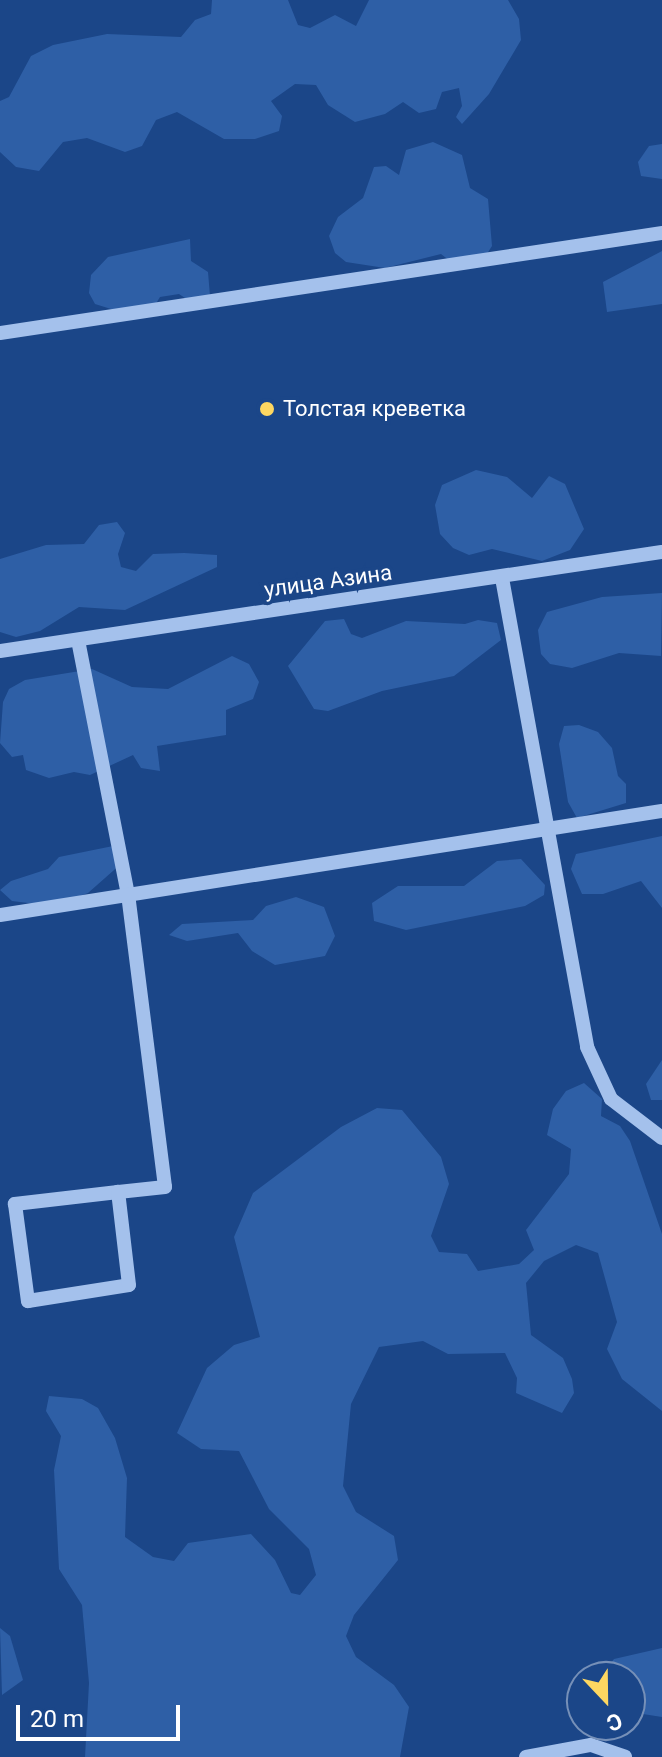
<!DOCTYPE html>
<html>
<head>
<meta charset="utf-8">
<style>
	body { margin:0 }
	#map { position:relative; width:662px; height:1757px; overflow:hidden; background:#1b4688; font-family:Roboto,sans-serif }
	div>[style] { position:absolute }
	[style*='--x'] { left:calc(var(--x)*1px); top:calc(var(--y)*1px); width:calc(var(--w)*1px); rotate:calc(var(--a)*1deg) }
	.green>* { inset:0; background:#2e5fa6 }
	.minor>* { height:14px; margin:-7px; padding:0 7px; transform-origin:7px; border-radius:7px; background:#a4c1ec }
	.dots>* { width:22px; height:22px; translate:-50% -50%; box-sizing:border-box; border:4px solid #1b4688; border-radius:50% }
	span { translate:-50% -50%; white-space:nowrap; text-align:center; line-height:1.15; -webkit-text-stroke:7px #1b4688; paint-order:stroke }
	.poi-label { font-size:22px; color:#fff }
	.left { translate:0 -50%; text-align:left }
	.street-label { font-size:22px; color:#fff }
	.north { position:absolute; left:566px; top:1661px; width:80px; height:80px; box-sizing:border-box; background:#1b4688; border:2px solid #7690b8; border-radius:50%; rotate:158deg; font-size:22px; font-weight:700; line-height:32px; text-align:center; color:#fff }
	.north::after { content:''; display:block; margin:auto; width:28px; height:36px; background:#fdd761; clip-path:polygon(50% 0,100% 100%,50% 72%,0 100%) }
	.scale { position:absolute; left:16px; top:1705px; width:164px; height:36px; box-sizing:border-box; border:4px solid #fff; border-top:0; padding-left:10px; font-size:24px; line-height:28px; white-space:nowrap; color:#fff; -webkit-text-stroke:6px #1b4688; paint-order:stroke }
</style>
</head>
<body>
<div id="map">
	<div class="green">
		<div style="clip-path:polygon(212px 0,288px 0,298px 25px,310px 28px,335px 15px,356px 26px,369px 0,508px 0,519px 19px,521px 40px,489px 94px,462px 124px,456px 117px,462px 106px,459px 88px,442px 92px,436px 109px,419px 113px,403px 102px,385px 114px,355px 122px,328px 105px,316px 85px,295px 84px,271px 101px,282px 116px,279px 131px,255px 139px,224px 139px,177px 112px,156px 120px,142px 146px,125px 152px,87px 138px,63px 142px,39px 171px,16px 167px,0 152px,0 101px,9px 97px,31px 56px,53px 45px,107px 34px,181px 37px,195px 20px,211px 14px)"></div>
		<div style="clip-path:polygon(433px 142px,462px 155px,470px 188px,488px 199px,492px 246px,483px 260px,455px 265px,441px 254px,385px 268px,346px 262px,335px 253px,329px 236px,338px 217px,363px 198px,374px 167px,386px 166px,399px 175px,406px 150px)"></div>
		<div style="clip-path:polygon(662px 144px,662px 179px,641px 176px,638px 162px,649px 146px)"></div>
		<div style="clip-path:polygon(190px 239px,191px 261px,208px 272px,210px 296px,194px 304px,179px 294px,160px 297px,152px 310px,127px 314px,95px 304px,89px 293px,91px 275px,108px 257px)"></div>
		<div style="clip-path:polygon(662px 251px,662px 304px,607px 312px,603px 282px)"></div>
		<div style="clip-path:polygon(476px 470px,507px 477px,532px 498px,549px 476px,565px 484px,584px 529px,570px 550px,542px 561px,492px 549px,469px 555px,453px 548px,440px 534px,435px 505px,442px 485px)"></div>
		<div style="clip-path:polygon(117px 522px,125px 533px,118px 554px,121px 567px,136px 571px,153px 554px,184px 553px,217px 555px,217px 567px,125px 610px,79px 607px,40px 631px,16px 637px,0 632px,0 559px,46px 545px,84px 544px,99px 525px)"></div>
		<div style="clip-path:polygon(662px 593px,661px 656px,619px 653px,572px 668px,550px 664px,541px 654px,538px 630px,547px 612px,602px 597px)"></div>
		<div style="clip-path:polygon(344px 619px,351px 634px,362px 638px,406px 621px,465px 624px,478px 620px,497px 623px,501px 640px,454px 676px,382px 691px,328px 711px,314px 709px,288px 666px,325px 621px)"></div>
		<div style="clip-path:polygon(232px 656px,249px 664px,259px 682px,253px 699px,226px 710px,226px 735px,157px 746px,160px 771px,141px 768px,133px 755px,90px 775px,74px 772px,49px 778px,26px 770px,23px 755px,12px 757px,0 743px,3px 702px,9px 689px,25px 680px,92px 669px,132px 687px,168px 689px)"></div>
		<div style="clip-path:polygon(579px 725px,598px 732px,612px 748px,618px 776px,626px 784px,626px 803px,577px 818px,568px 802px,559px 744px,564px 726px)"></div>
		<div style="clip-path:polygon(662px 836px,662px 908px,641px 881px,603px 894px,582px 894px,571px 869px,576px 854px)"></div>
		<div style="clip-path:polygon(118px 845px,122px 863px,88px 893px,52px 906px,12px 901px,0 890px,11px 881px,48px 869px,59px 857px)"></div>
		<div style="clip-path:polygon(521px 859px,545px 885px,544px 895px,525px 906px,406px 930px,374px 921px,372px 903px,398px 886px,464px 886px,497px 861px)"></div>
		<div style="clip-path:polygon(296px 897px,324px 907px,335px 936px,325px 956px,275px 965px,252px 951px,238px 933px,187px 941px,169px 935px,182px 924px,253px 920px,266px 906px)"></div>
		<div style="clip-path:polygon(662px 1060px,662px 1100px,651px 1100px,646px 1084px)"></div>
		<div style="clip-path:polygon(584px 1083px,602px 1099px,601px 1116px,620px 1126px,630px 1141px,662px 1234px,662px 1411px,622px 1379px,607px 1349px,617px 1322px,598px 1253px,576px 1245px,544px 1261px,526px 1283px,531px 1335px,563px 1358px,572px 1379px,574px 1393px,562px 1413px,516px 1393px,517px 1378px,505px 1353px,448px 1354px,423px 1341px,379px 1347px,351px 1404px,343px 1486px,356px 1512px,394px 1536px,398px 1560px,354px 1615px,346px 1636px,356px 1657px,394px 1685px,409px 1707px,400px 1757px,85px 1757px,89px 1683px,82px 1605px,59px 1569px,54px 1470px,61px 1436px,46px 1411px,49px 1396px,82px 1399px,98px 1408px,115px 1438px,127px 1478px,125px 1537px,153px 1557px,174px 1561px,188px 1543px,251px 1534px,275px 1560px,291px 1593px,300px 1595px,316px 1575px,309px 1549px,269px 1509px,239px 1451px,201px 1449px,177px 1433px,207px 1368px,234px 1345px,260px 1337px,234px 1237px,253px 1193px,341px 1127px,377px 1108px,402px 1110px,441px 1157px,449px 1184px,431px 1236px,439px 1252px,467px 1254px,478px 1271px,519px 1264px,534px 1250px,526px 1230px,569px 1174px,571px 1149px,547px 1135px,553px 1109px,566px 1091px)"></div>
		<div style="clip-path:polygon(0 1628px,10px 1636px,23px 1680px,2px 1695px)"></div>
		<div style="clip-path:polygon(662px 1648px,662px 1717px,630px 1712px,630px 1677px,600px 1677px,614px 1659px)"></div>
	</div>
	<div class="minor">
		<div style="--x:0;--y:333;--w:670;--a:-8.59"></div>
		<div style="--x:502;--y:578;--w:477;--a:79.7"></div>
		<div style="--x:587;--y:1047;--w:57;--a:65.2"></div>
		<div style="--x:611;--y:1099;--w:64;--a:37.4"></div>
		<div style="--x:78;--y:640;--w:259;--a:78.9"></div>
		<div style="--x:128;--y:894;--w:295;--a:82.8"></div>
		<div style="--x:165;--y:1187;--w:47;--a:173.9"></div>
		<div style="--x:118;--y:1192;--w:104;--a:173.4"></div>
		<div style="--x:15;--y:1204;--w:98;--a:82.4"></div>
		<div style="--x:28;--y:1301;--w:102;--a:-9"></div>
		<div style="--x:129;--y:1285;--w:94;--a:-96.7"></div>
		<div style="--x:0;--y:651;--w:669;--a:-8.51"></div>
		<div style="--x:0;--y:915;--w:670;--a:-8.93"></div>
		<div style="--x:526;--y:1757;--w:66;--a:-10.5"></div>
		<div style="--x:591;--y:1745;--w:36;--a:19"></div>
	</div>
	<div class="dots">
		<div style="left:267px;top:409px;background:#fdd761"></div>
	</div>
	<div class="poi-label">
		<span class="left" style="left:283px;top:409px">Толстая креветка</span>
	</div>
	<div class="street-label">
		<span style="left:328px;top:581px;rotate:-8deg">улица Азина</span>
	</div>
	<div class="north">С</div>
	<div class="scale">20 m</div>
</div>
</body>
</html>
